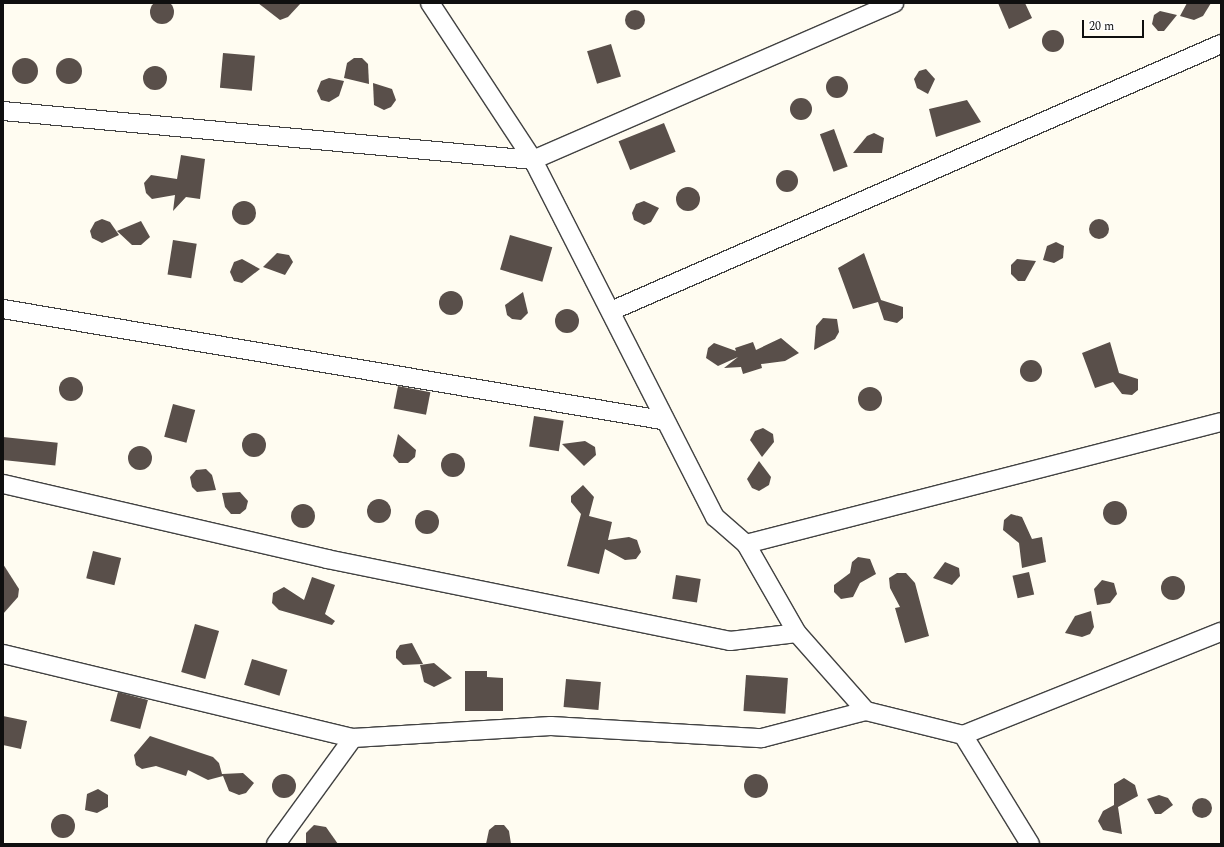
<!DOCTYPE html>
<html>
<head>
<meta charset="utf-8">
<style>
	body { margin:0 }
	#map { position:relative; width:1224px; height:847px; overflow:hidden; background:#fffcf1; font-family:Spectral,serif }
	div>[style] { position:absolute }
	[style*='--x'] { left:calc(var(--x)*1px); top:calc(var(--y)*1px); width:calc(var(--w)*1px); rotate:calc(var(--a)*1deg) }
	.building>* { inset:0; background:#594f4a; transform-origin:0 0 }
	.round { border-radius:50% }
	.roads { filter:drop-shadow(1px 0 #424242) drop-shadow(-1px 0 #424242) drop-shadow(0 1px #424242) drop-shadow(0 -1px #424242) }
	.street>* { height:18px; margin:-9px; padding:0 9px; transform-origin:9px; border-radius:9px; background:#fff }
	span { translate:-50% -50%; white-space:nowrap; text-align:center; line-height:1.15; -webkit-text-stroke:4px #fff; paint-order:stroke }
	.frame { position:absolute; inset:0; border:4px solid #0f0f0f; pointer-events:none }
	.scale { position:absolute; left:1082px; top:20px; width:62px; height:18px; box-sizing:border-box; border:2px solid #0f0f0f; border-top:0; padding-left:5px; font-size:12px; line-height:14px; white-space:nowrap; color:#0f0f0f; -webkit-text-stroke:3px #fff; paint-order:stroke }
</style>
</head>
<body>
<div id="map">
	<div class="building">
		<div class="round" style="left:150px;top:0;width:24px;height:24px"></div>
		<div style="clip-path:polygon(258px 3px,301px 3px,288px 17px,280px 20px)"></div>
		<div style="clip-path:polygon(998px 3px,1025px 3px,1032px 18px,1009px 29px)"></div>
		<div style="clip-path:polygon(1187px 3px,1211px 3px,1203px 16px,1194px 20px,1180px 16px)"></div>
		<div class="round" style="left:625px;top:10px;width:20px;height:20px"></div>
		<div style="clip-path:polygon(1160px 11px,1177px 15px,1164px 31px,1158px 31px,1152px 24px,1154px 15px)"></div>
		<div class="round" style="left:1042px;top:30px;width:22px;height:22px"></div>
		<div style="left:611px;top:44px;width:34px;height:25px;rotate:73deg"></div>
		<div style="left:223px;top:53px;width:32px;height:35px;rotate:5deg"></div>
		<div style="clip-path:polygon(354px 58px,362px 58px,368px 64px,369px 84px,344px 78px,347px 63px)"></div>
		<div class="round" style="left:56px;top:58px;width:26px;height:26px"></div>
		<div class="round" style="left:12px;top:58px;width:26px;height:26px"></div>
		<div class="round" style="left:143px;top:66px;width:24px;height:24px"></div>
		<div style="clip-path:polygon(926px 69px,935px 79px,928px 94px,917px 88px,914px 79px,919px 71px)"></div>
		<div class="round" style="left:826px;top:76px;width:22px;height:22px"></div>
		<div style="clip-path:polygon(329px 78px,344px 81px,339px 96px,329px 102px,321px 100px,317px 91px,321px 81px)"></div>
		<div style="clip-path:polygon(373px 83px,392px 89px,396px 100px,391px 107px,384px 110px,374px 105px)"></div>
		<div class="round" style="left:790px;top:98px;width:22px;height:22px"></div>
		<div style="clip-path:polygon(967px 100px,981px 122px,936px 137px,929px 109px)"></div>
		<div style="left:664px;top:123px;width:31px;height:49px;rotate:68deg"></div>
		<div style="left:834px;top:129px;width:40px;height:15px;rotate:70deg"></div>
		<div style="clip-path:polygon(874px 133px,884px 138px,882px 153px,853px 153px,867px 136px)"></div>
		<div style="clip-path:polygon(181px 155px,205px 159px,200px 199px,186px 197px,173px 211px,175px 195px,152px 199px,146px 193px,144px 183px,151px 175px,177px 179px)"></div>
		<div class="round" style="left:776px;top:170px;width:22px;height:22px"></div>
		<div class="round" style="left:676px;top:187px;width:24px;height:24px"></div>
		<div style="clip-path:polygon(644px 201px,659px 208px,651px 222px,644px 225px,634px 220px,632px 213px,636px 204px)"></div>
		<div class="round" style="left:232px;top:201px;width:24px;height:24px"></div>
		<div class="round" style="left:1089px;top:219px;width:20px;height:20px"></div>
		<div style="clip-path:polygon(102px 219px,110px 222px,119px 235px,102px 243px,92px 238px,90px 231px,95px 222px)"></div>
		<div style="clip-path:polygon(141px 221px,150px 237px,141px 245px,132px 245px,117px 231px)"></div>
		<div style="left:510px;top:235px;width:44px;height:36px;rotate:16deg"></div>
		<div style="left:173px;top:240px;width:24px;height:35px;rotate:9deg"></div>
		<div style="clip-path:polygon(1056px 242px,1064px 246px,1063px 258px,1054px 263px,1043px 260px,1047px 246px)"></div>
		<div style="clip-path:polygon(277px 253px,289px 255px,293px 262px,285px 275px,263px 267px)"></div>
		<div style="clip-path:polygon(864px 253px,881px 300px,903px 307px,903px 318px,897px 323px,884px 320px,878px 302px,853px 309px,838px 268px)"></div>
		<div style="clip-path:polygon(242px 259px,260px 269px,242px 283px,234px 281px,230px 272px,234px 262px)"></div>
		<div style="clip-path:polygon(1017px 259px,1036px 261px,1025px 281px,1018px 281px,1011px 274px,1011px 265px)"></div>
		<div class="round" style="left:439px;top:291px;width:24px;height:24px"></div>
		<div style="clip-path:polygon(523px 292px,528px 313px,521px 320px,512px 319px,507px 315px,505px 305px)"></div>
		<div class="round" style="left:555px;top:309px;width:24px;height:24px"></div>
		<div style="clip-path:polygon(823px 318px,837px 319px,839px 332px,835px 339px,814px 350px,816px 326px)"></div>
		<div style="clip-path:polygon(781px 338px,799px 353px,785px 361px,761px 364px,762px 368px,743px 374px,741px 367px,724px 368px,738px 357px,718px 366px,706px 358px,708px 348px,714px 343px,736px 351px,735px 348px,753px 342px,756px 350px)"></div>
		<div style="clip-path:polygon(1110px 342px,1119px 373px,1138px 379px,1138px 390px,1132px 395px,1122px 394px,1113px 382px,1095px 388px,1082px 353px)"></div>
		<div class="round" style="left:1020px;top:360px;width:22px;height:22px"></div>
		<div class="round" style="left:59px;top:377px;width:24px;height:24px"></div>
		<div style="left:398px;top:386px;width:33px;height:23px;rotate:11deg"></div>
		<div class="round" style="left:858px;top:387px;width:24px;height:24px"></div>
		<div style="left:173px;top:404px;width:23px;height:34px;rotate:15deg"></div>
		<div style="left:534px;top:416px;width:30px;height:31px;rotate:9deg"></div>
		<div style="clip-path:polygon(763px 428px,773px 434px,774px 442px,762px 457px,750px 440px,755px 431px)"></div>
		<div class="round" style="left:242px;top:433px;width:24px;height:24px"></div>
		<div style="clip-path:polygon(398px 434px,416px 450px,415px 457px,408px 463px,399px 463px,393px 456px)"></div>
		<div style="left:3px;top:437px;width:55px;height:23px;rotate:6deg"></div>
		<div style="clip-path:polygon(585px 441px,595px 447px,596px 455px,584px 466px,562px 444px)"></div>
		<div class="round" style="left:128px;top:446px;width:24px;height:24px"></div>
		<div class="round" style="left:441px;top:453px;width:24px;height:24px"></div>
		<div style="clip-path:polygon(759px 461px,771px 477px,769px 485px,759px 491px,752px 488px,747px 479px)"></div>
		<div style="clip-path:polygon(206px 469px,212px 475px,216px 490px,197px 492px,192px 487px,190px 477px,196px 470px)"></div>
		<div style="clip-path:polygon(583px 485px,594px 497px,589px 516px,612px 522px,608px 540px,629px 537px,637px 540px,641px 552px,636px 559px,625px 560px,605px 549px,599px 574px,567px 566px,581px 514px,571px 502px,571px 496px)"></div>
		<div style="clip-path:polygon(240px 492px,248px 501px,246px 509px,240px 514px,231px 514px,225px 507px,222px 493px)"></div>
		<div class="round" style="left:367px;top:499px;width:24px;height:24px"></div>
		<div class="round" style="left:1103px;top:501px;width:24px;height:24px"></div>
		<div class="round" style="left:291px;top:504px;width:24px;height:24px"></div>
		<div class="round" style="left:415px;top:510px;width:24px;height:24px"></div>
		<div style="clip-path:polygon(1011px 514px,1022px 517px,1032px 539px,1042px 537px,1046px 562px,1022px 568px,1019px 543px,1003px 530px,1004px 520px)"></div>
		<div style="left:93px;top:551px;width:29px;height:28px;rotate:14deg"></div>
		<div style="clip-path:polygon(858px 557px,870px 559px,876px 574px,860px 583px,853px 597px,841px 599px,834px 592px,834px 585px,850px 573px,852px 562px)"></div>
		<div style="clip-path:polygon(945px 562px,959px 568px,960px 576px,952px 585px,933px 578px)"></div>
		<div style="clip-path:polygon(3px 564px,19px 589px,18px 597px,3px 614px)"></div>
		<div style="left:1029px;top:572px;width:23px;height:17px;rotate:77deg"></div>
		<div style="clip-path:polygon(897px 573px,906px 573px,915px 583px,929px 636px,905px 643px,895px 608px,900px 607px,890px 588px,889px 578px)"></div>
		<div style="left:676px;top:575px;width:25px;height:24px;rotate:9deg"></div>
		<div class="round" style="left:1161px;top:576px;width:24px;height:24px"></div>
		<div style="clip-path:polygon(312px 577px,335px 585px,325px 614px,335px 621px,332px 625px,279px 610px,272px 603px,273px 593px,284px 587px,304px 600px)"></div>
		<div style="clip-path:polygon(1102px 580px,1114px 583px,1117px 594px,1110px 603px,1097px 605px,1094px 589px)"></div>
		<div style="clip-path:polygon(1091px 611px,1094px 627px,1090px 634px,1082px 637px,1065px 633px,1075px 616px)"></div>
		<div style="left:195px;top:624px;width:25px;height:50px;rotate:16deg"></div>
		<div style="clip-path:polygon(412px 643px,423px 664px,403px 665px,396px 658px,396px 651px,400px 645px)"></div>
		<div style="left:252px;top:659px;width:37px;height:27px;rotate:17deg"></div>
		<div style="clip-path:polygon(434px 663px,452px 678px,434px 687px,424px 682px,420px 665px)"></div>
		<div style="clip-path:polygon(465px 671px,487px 671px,487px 677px,503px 678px,503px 711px,465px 711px)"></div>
		<div style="left:746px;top:675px;width:42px;height:36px;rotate:4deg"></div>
		<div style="left:566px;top:679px;width:35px;height:28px;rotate:5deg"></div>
		<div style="left:118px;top:692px;width:31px;height:30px;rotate:15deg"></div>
		<div style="clip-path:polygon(3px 716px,27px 721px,21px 749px,3px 745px)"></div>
		<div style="clip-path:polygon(150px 736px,213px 757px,219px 763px,222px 774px,243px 773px,254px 783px,246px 793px,239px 795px,229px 791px,223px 776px,208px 780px,188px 770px,186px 776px,156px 766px,142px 769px,136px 765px,134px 755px)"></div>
		<div class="round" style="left:272px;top:774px;width:24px;height:24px"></div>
		<div class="round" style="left:744px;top:774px;width:24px;height:24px"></div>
		<div style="clip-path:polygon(1124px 778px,1135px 785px,1138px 796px,1118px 807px,1122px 834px,1103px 830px,1098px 821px,1103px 811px,1114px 805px,1114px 784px)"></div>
		<div style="clip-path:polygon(98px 789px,108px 795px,108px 807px,97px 813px,85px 810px,87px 794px)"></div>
		<div style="clip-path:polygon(1159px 795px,1168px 798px,1173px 805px,1161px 814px,1155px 814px,1147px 799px)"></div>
		<div class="round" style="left:1192px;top:798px;width:20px;height:20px"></div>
		<div class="round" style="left:51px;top:814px;width:24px;height:24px"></div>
		<div style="clip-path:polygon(314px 825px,326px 827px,338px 844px,306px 844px,306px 833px)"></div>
		<div style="clip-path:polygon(495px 825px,504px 825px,509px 831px,511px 844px,486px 844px,489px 830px)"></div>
	</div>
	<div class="roads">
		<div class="street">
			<div style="--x:430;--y:3;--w:188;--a:56.7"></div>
			<div style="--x:533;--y:160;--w:401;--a:63"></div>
			<div style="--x:715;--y:517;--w:41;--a:41.1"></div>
			<div style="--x:746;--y:544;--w:103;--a:60.2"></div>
			<div style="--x:797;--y:633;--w:104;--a:48.5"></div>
			<div style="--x:866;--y:711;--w:100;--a:13.9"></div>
			<div style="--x:963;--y:735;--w:128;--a:58.4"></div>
			<div style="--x:3;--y:111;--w:532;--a:5.28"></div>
			<div style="--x:533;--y:160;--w:394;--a:-23.5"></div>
			<div style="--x:3;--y:309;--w:668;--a:9.56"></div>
			<div style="--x:611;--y:311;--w:666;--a:-23.64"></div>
			<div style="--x:3;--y:484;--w:333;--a:13"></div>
			<div style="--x:327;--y:559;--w:411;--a:11.5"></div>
			<div style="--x:730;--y:641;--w:67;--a:-6.8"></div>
			<div style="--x:746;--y:544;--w:490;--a:-14.4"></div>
			<div style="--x:3;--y:654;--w:360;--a:13.5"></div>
			<div style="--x:353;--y:738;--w:198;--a:-3.5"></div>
			<div style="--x:551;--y:726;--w:211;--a:3.3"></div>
			<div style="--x:762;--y:738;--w:107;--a:-14.6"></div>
			<div style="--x:963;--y:735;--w:278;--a:-21.8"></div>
			<div style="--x:276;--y:844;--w:131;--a:-54"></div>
		</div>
	</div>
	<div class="frame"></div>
	<div class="scale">20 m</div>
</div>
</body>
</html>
